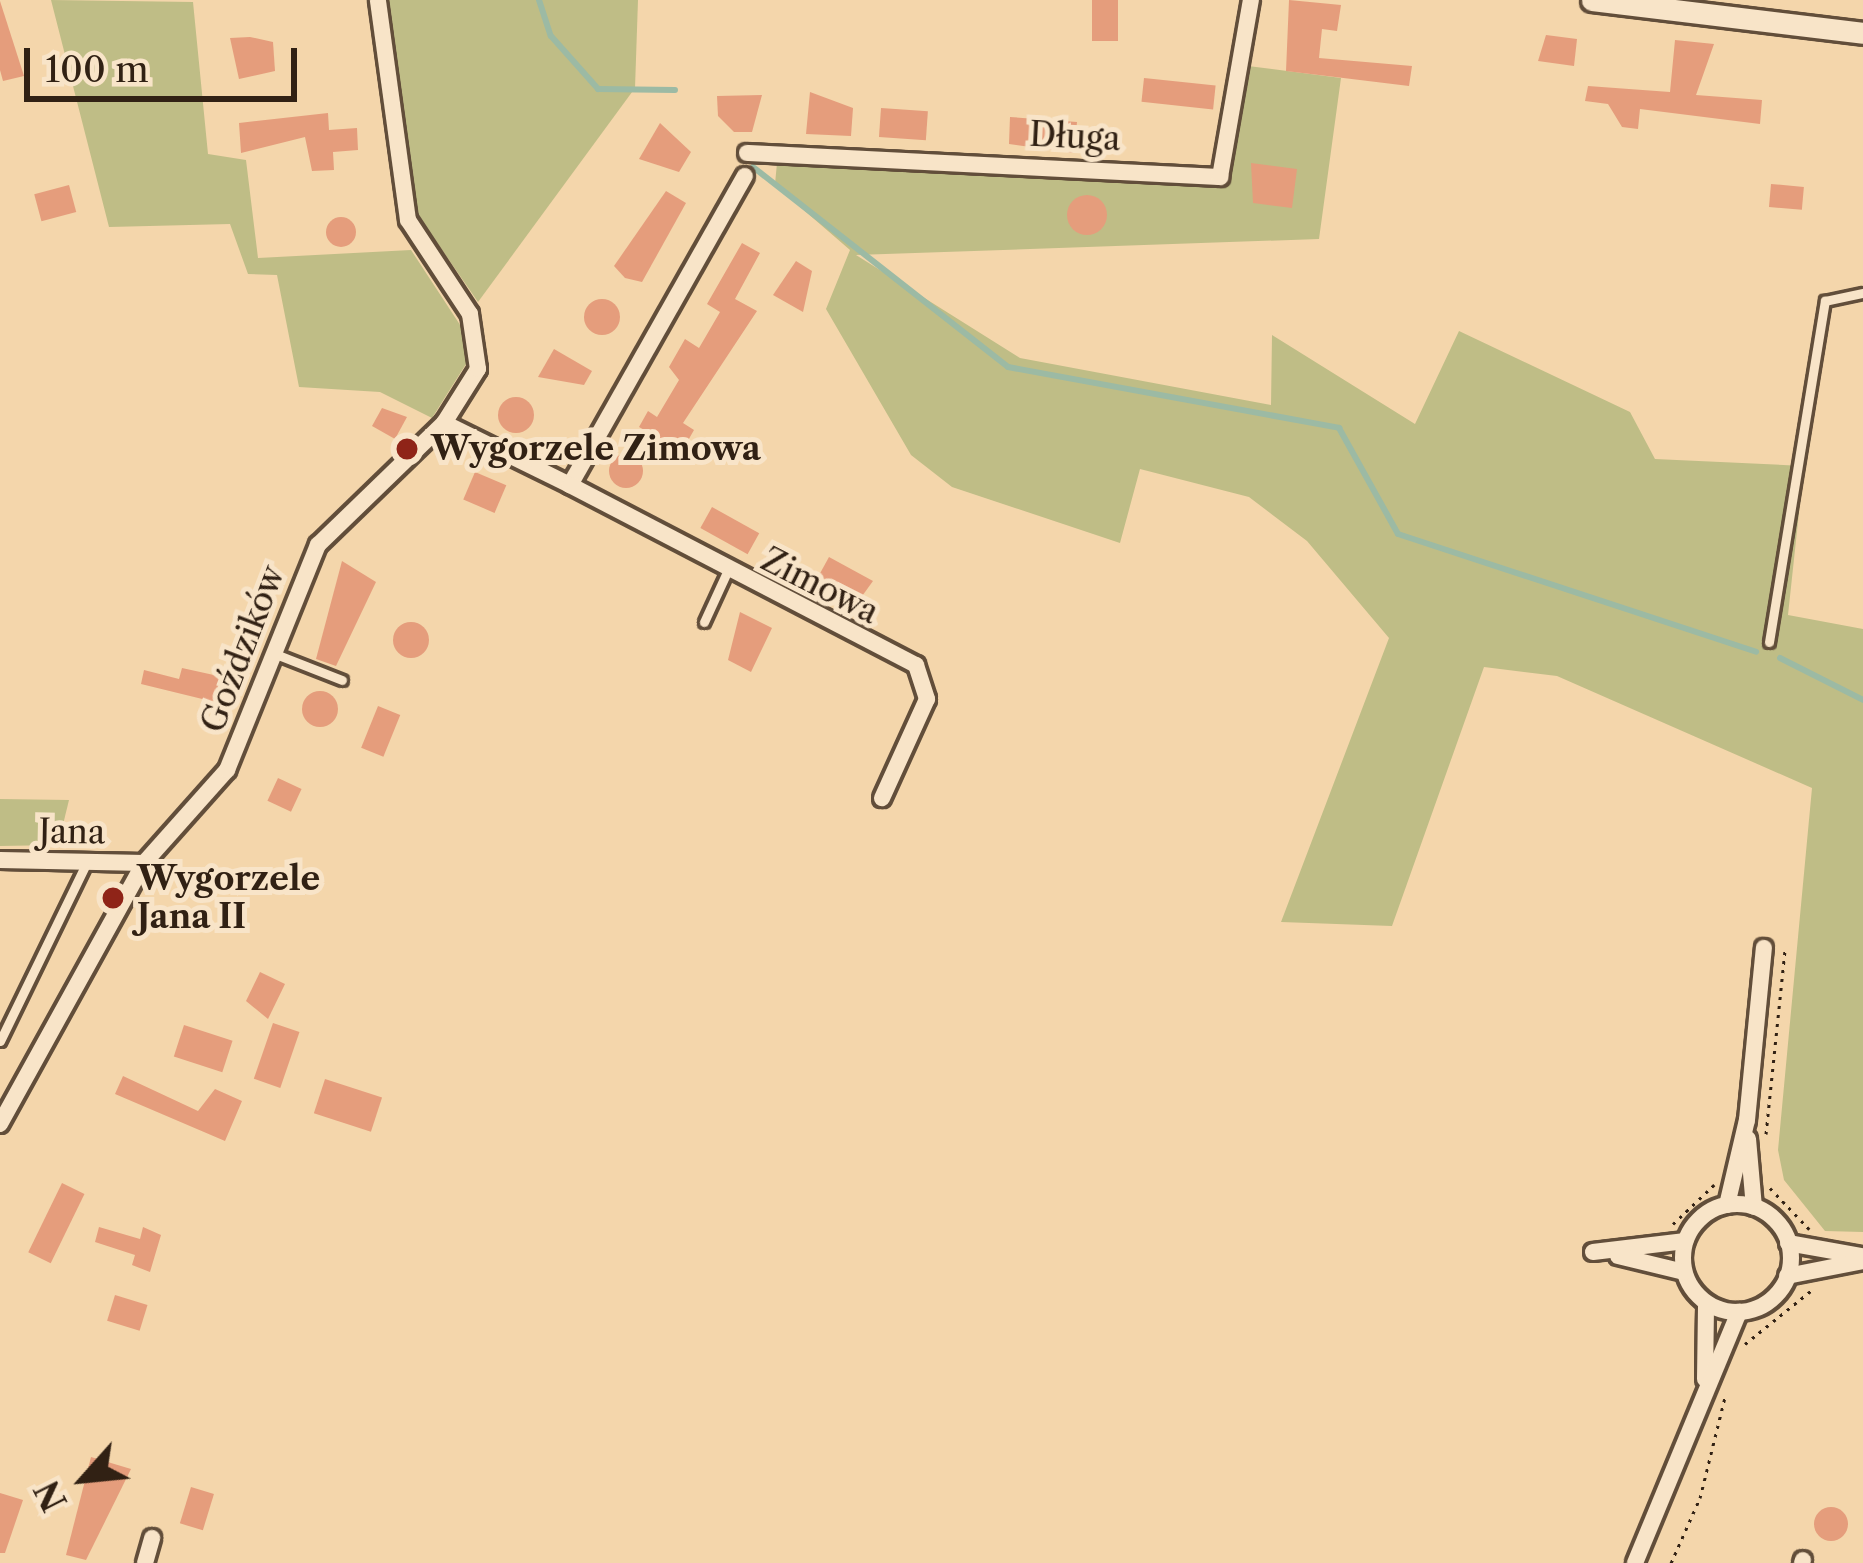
<!DOCTYPE html>
<html>
<head>
<meta charset="utf-8">
<style>
	body { margin:0 }
	#map { position:relative; width:1863px; height:1563px; overflow:hidden; background:#f4d6ab; font-family:"Libre Caslon Text",serif }
	div>[style] { position:absolute }
	[style*='--x'] { left:calc(var(--x)*1px); top:calc(var(--y)*1px); width:calc(var(--w)*1px); rotate:calc(var(--a)*1deg) }
	.green>* { inset:0; background:#bfbd86 }
	.stream>* { height:6px; margin:-3px; padding:0 3px; transform-origin:3px; border-radius:3px; background:#9cbaa4 }
	.building>* { inset:0; background:#e59d7c; transform-origin:0 0 }
	.round { border-radius:50% }
	.path>* { height:3px; margin-top:-1.5px; transform-origin:0; background:repeating-linear-gradient(90deg,#312114 0 3px,transparent 0 9px) }
	.roads { filter:drop-shadow(3px 0 #624e3a) drop-shadow(-3px 0 #624e3a) drop-shadow(0 3px #624e3a) drop-shadow(0 -3px #624e3a) }
	.service>* { height:9px; margin:-4.5px; padding:0 4.5px; transform-origin:4.5px; border-radius:4.5px; background:#f8e4c8 }
	.minor>* { height:16px; margin:-8px; padding:0 8px; transform-origin:8px; border-radius:8px; background:#f8e4c8 }
	.minor>.ring { margin:-8px; padding:0; box-sizing:content-box; background:none; border:16px solid #f8e4c8; border-radius:50% }
	.tertiary>* { height:21px; margin:-10.5px; padding:0 10.5px; transform-origin:10.5px; border-radius:10.5px; background:#f8e4c8 }
	.dots>* { width:33px; height:33px; translate:-50% -50%; box-sizing:border-box; border:6px solid #f8e4c8; border-radius:50% }
	span { translate:-50% -50%; white-space:nowrap; text-align:center; line-height:1.15; -webkit-text-stroke:10px #f8e4c8; paint-order:stroke }
	.street-label { font-size:33px; color:#312114 }
	.poi-label { font-size:33px; color:#312114; font-weight:700 }
	.left { translate:0 -50%; text-align:left }
	.north { position:absolute; left:24px; top:1419px; width:120px; height:120px; -webkit-text-stroke:9px #f8e4c8; paint-order:stroke; rotate:243deg; font-size:33px; font-weight:700; line-height:48px; text-align:center; color:#312114 }
	.north::after { content:''; display:block; margin:auto; width:42px; height:54px; background:#312114; clip-path:polygon(50% 0,100% 100%,50% 72%,0 100%) }
	.scale { position:absolute; left:24px; top:48px; width:273px; height:54px; box-sizing:border-box; border:6px solid #312114; border-top:0; padding-left:15px; font-size:36px; line-height:42px; white-space:nowrap; color:#312114; -webkit-text-stroke:9px #f8e4c8; paint-order:stroke }
</style>
</head>
<body>
<div id="map">
	<div class="green">
		<div style="clip-path:polygon(51px 0,193px 2px,208px 154px,246px 160px,258px 258px,411px 250px,466px 334px,466px 364px,432px 418px,380px 392px,299px 387px,277px 275px,248px 274px,230px 224px,109px 227px)"></div>
		<div style="clip-path:polygon(387px 0,638px 0,635px 88px,478px 302px,416px 212px)"></div>
		<div style="clip-path:polygon(1248px 66px,1341px 78px,1319px 239px,856px 255px,1020px 358px,1271px 405px,1272px 335px,1415px 424px,1459px 331px,1630px 412px,1655px 459px,1804px 466px,1788px 615px,1863px 629px,1863px 1232px,1825px 1231px,1784px 1180px,1778px 1150px,1812px 788px,1557px 676px,1484px 667px,1392px 926px,1281px 922px,1389px 638px,1307px 541px,1249px 497px,1140px 469px,1120px 543px,952px 487px,911px 455px,826px 309px,850px 250px,747px 161px,775px 184px,777px 163px,1226px 187px)"></div>
		<div style="clip-path:polygon(0 799px,69px 800px,58px 845px,0 846px)"></div>
	</div>
	<div class="stream">
		<div style="--x:539;--y:0;--w:38;--a:72"></div>
		<div style="--x:551;--y:36;--w:71;--a:48.4"></div>
		<div style="--x:598;--y:89;--w:77;--a:0.7"></div>
		<div style="--x:753;--y:167;--w:324;--a:38.1"></div>
		<div style="--x:1008;--y:367;--w:337;--a:10.4"></div>
		<div style="--x:1339;--y:428;--w:121;--a:60.9"></div>
		<div style="--x:1398;--y:534;--w:377;--a:18.2"></div>
		<div style="--x:1780;--y:658;--w:93;--a:26.8"></div>
	</div>
	<div class="building">
		<div style="left:1092px;top:0;width:26px;height:41px"></div>
		<div style="clip-path:polygon(1289px 0,1341px 5px,1337px 31px,1322px 29px,1319px 58px,1412px 66px,1409px 86px,1286px 71px)"></div>
		<div style="clip-path:polygon(0 1px,24px 76px,3px 81px,0 70px)"></div>
		<div style="clip-path:polygon(1546px 35px,1577px 39px,1574px 66px,1538px 61px)"></div>
		<div style="clip-path:polygon(250px 37px,273px 42px,275px 71px,239px 79px,230px 38px)"></div>
		<div style="clip-path:polygon(1675px 40px,1714px 44px,1696px 95px,1762px 100px,1760px 124px,1640px 109px,1638px 129px,1622px 127px,1608px 104px,1585px 101px,1588px 86px,1670px 92px)"></div>
		<div style="left:1144px;top:78px;width:72px;height:24px;rotate:6deg"></div>
		<div style="clip-path:polygon(810px 92px,853px 108px,851px 136px,806px 134px)"></div>
		<div style="clip-path:polygon(762px 95px,752px 132px,734px 132px,718px 116px,717px 96px)"></div>
		<div style="left:881px;top:108px;width:47px;height:29px;rotate:4deg"></div>
		<div style="clip-path:polygon(328px 113px,329px 130px,357px 128px,358px 150px,333px 152px,334px 170px,312px 171px,305px 137px,241px 153px,239px 123px)"></div>
		<div style="clip-path:polygon(1010px 117px,1077px 122px,1074px 153px,1009px 144px)"></div>
		<div style="clip-path:polygon(660px 123px,691px 152px,679px 172px,639px 159px)"></div>
		<div style="clip-path:polygon(1251px 163px,1297px 169px,1292px 208px,1253px 203px)"></div>
		<div style="left:1771px;top:184px;width:33px;height:23px;rotate:5deg"></div>
		<div style="left:69px;top:185px;width:28px;height:36px;rotate:75deg"></div>
		<div style="clip-path:polygon(666px 191px,686px 203px,642px 282px,625px 278px,614px 266px)"></div>
		<div class="round" style="left:1067px;top:195px;width:40px;height:40px"></div>
		<div class="round" style="left:326px;top:217px;width:30px;height:30px"></div>
		<div style="clip-path:polygon(742px 243px,760px 253px,735px 299px,757px 311px,683px 423px,694px 430px,682px 451px,639px 427px,648px 411px,657px 417px,679px 380px,669px 367px,685px 339px,699px 348px,720px 312px,707px 304px)"></div>
		<div style="clip-path:polygon(796px 261px,812px 271px,803px 312px,773px 295px)"></div>
		<div class="round" style="left:584px;top:299px;width:36px;height:36px"></div>
		<div style="clip-path:polygon(554px 349px,592px 371px,584px 385px,538px 377px)"></div>
		<div class="round" style="left:498px;top:397px;width:36px;height:36px"></div>
		<div style="clip-path:polygon(382px 408px,407px 417px,395px 439px,372px 426px)"></div>
		<div class="round" style="left:609px;top:454px;width:34px;height:34px"></div>
		<div style="left:475px;top:472px;width:34px;height:30px;rotate:23deg"></div>
		<div style="left:712px;top:507px;width:54px;height:24px;rotate:29deg"></div>
		<div style="clip-path:polygon(829px 557px,873px 581px,852px 610px,818px 577px)"></div>
		<div style="clip-path:polygon(342px 561px,376px 582px,336px 666px,316px 659px)"></div>
		<div style="clip-path:polygon(740px 612px,772px 628px,751px 672px,728px 660px)"></div>
		<div class="round" style="left:393px;top:622px;width:36px;height:36px"></div>
		<div style="clip-path:polygon(182px 668px,241px 681px,235px 707px,141px 684px,144px 670px,179px 679px)"></div>
		<div class="round" style="left:302px;top:691px;width:36px;height:36px"></div>
		<div style="left:378px;top:706px;width:24px;height:45px;rotate:22deg"></div>
		<div style="left:278px;top:778px;width:26px;height:25px;rotate:25deg"></div>
		<div style="clip-path:polygon(260px 972px,285px 984px,268px 1019px,246px 1001px)"></div>
		<div style="left:273px;top:1023px;width:28px;height:59px;rotate:19deg"></div>
		<div style="left:184px;top:1025px;width:51px;height:33px;rotate:18deg"></div>
		<div style="clip-path:polygon(123px 1076px,198px 1111px,215px 1089px,242px 1101px,225px 1141px,115px 1094px)"></div>
		<div style="left:325px;top:1079px;width:60px;height:36px;rotate:18deg"></div>
		<div style="left:62px;top:1183px;width:25px;height:77px;rotate:26deg"></div>
		<div style="clip-path:polygon(99px 1227px,140px 1239px,143px 1227px,161px 1235px,150px 1272px,132px 1265px,135px 1255px,95px 1242px)"></div>
		<div style="left:115px;top:1295px;width:34px;height:27px;rotate:17deg"></div>
		<div style="clip-path:polygon(91px 1457px,131px 1469px,86px 1560px,66px 1555px)"></div>
		<div style="left:191px;top:1487px;width:24px;height:38px;rotate:17deg"></div>
		<div style="clip-path:polygon(0 1493px,23px 1500px,5px 1553px,0 1553px)"></div>
		<div class="round" style="left:1814px;top:1507px;width:34px;height:34px"></div>
	</div>
	<div class="path">
		<div style="--x:1766;--y:1134;--w:185;--a:-84.1"></div>
		<div style="--x:1770;--y:1188;--w:57;--a:46.4"></div>
		<div style="--x:1673;--y:1224;--w:57;--a:-43.6"></div>
		<div style="--x:1745;--y:1344;--w:86;--a:-38.9"></div>
		<div style="--x:1671;--y:1563;--w:71;--a:-66"></div>
		<div style="--x:1700;--y:1498;--w:104;--a:-76.1"></div>
	</div>
	<div class="roads">
		<div class="service">
			<div style="--x:704;--y:622;--w:55;--a:-65.3"></div>
			<div style="--x:1769;--y:642;--w:346;--a:-80.7"></div>
			<div style="--x:1825;--y:301;--w:39;--a:-12"></div>
			<div style="--x:273;--y:653;--w:74;--a:21.4"></div>
			<div style="--x:0;--y:1041;--w:199;--a:-64.1"></div>
		</div>
		<div class="minor">
			<div style="--x:747;--y:153;--w:474;--a:2.9"></div>
			<div style="--x:1220;--y:177;--w:180;--a:-80.1"></div>
			<div style="--x:444;--y:423;--w:140;--a:26.2"></div>
			<div style="--x:570;--y:485;--w:355;--a:-60.5"></div>
			<div style="--x:570;--y:485;--w:390;--a:27.5"></div>
			<div style="--x:916;--y:665;--w:36;--a:72"></div>
			<div style="--x:927;--y:699;--w:109;--a:114.4"></div>
			<div style="--x:0;--y:860;--w:144;--a:1.2"></div>
			<div style="--x:0;--y:1124;--w:298;--a:-61.1"></div>
			<div style="--x:144;--y:863;--w:125;--a:-48.3"></div>
			<div style="--x:227;--y:770;--w:243;--a:-68"></div>
			<div style="--x:318;--y:545;--w:175;--a:-44.1"></div>
			<div style="--x:444;--y:423;--w:64;--a:-57.8"></div>
			<div style="--x:478;--y:369;--w:56;--a:-98.3"></div>
			<div style="--x:470;--y:314;--w:113;--a:-123.4"></div>
			<div style="--x:408;--y:220;--w:222;--a:-97.8"></div>
			<div style="--x:1748;--y:1139;--w:68;--a:85"></div>
			<div class="ring" style="left:1683px;top:1204px;width:92px;height:92px"></div>
			<div style="--x:1727;--y:1205;--w:87;--a:-76.8"></div>
			<div style="--x:1747;--y:1120;--w:173;--a:-84.4"></div>
			<div style="--x:1788;--y:1243;--w:75;--a:10"></div>
			<div style="--x:1593;--y:1252;--w:93;--a:-6.8"></div>
			<div style="--x:1618;--y:1256;--w:68;--a:13.6"></div>
			<div style="--x:1787;--y:1276;--w:77;--a:-11.2"></div>
			<div style="--x:1705;--y:1379;--w:76;--a:-89.2"></div>
			<div style="--x:145;--y:1563;--w:26;--a:-74"></div>
			<div style="--x:1635;--y:1563;--w:272;--a:-67.5"></div>
			<div style="--x:1802;--y:1563;--w:3;--a:-72"></div>
		</div>
		<div class="tertiary">
			<div style="--x:1592;--y:0;--w:273;--a:6.9"></div>
		</div>
	</div>
	<div class="dots">
		<div style="left:407px;top:449px;background:#8f2418"></div>
		<div style="left:113px;top:898px;background:#8f2418"></div>
	</div>
	<div class="street-label">
		<span style="left:1075px;top:137px;rotate:3deg">Długa</span>
		<span style="left:820px;top:586px;rotate:27deg">Zimowa</span>
		<span style="left:243px;top:649px;rotate:-69deg">Goździków</span>
		<span style="left:72px;top:832px;rotate:1deg">Jana</span>
	</div>
	<div class="poi-label">
		<span class="left" style="left:431px;top:449px">Wygorzele Zimowa</span>
		<span class="left" style="left:137px;top:898px">Wygorzele<br>Jana II</span>
	</div>
	<div class="north">N</div>
	<div class="scale">100 m</div>
</div>
</body>
</html>
